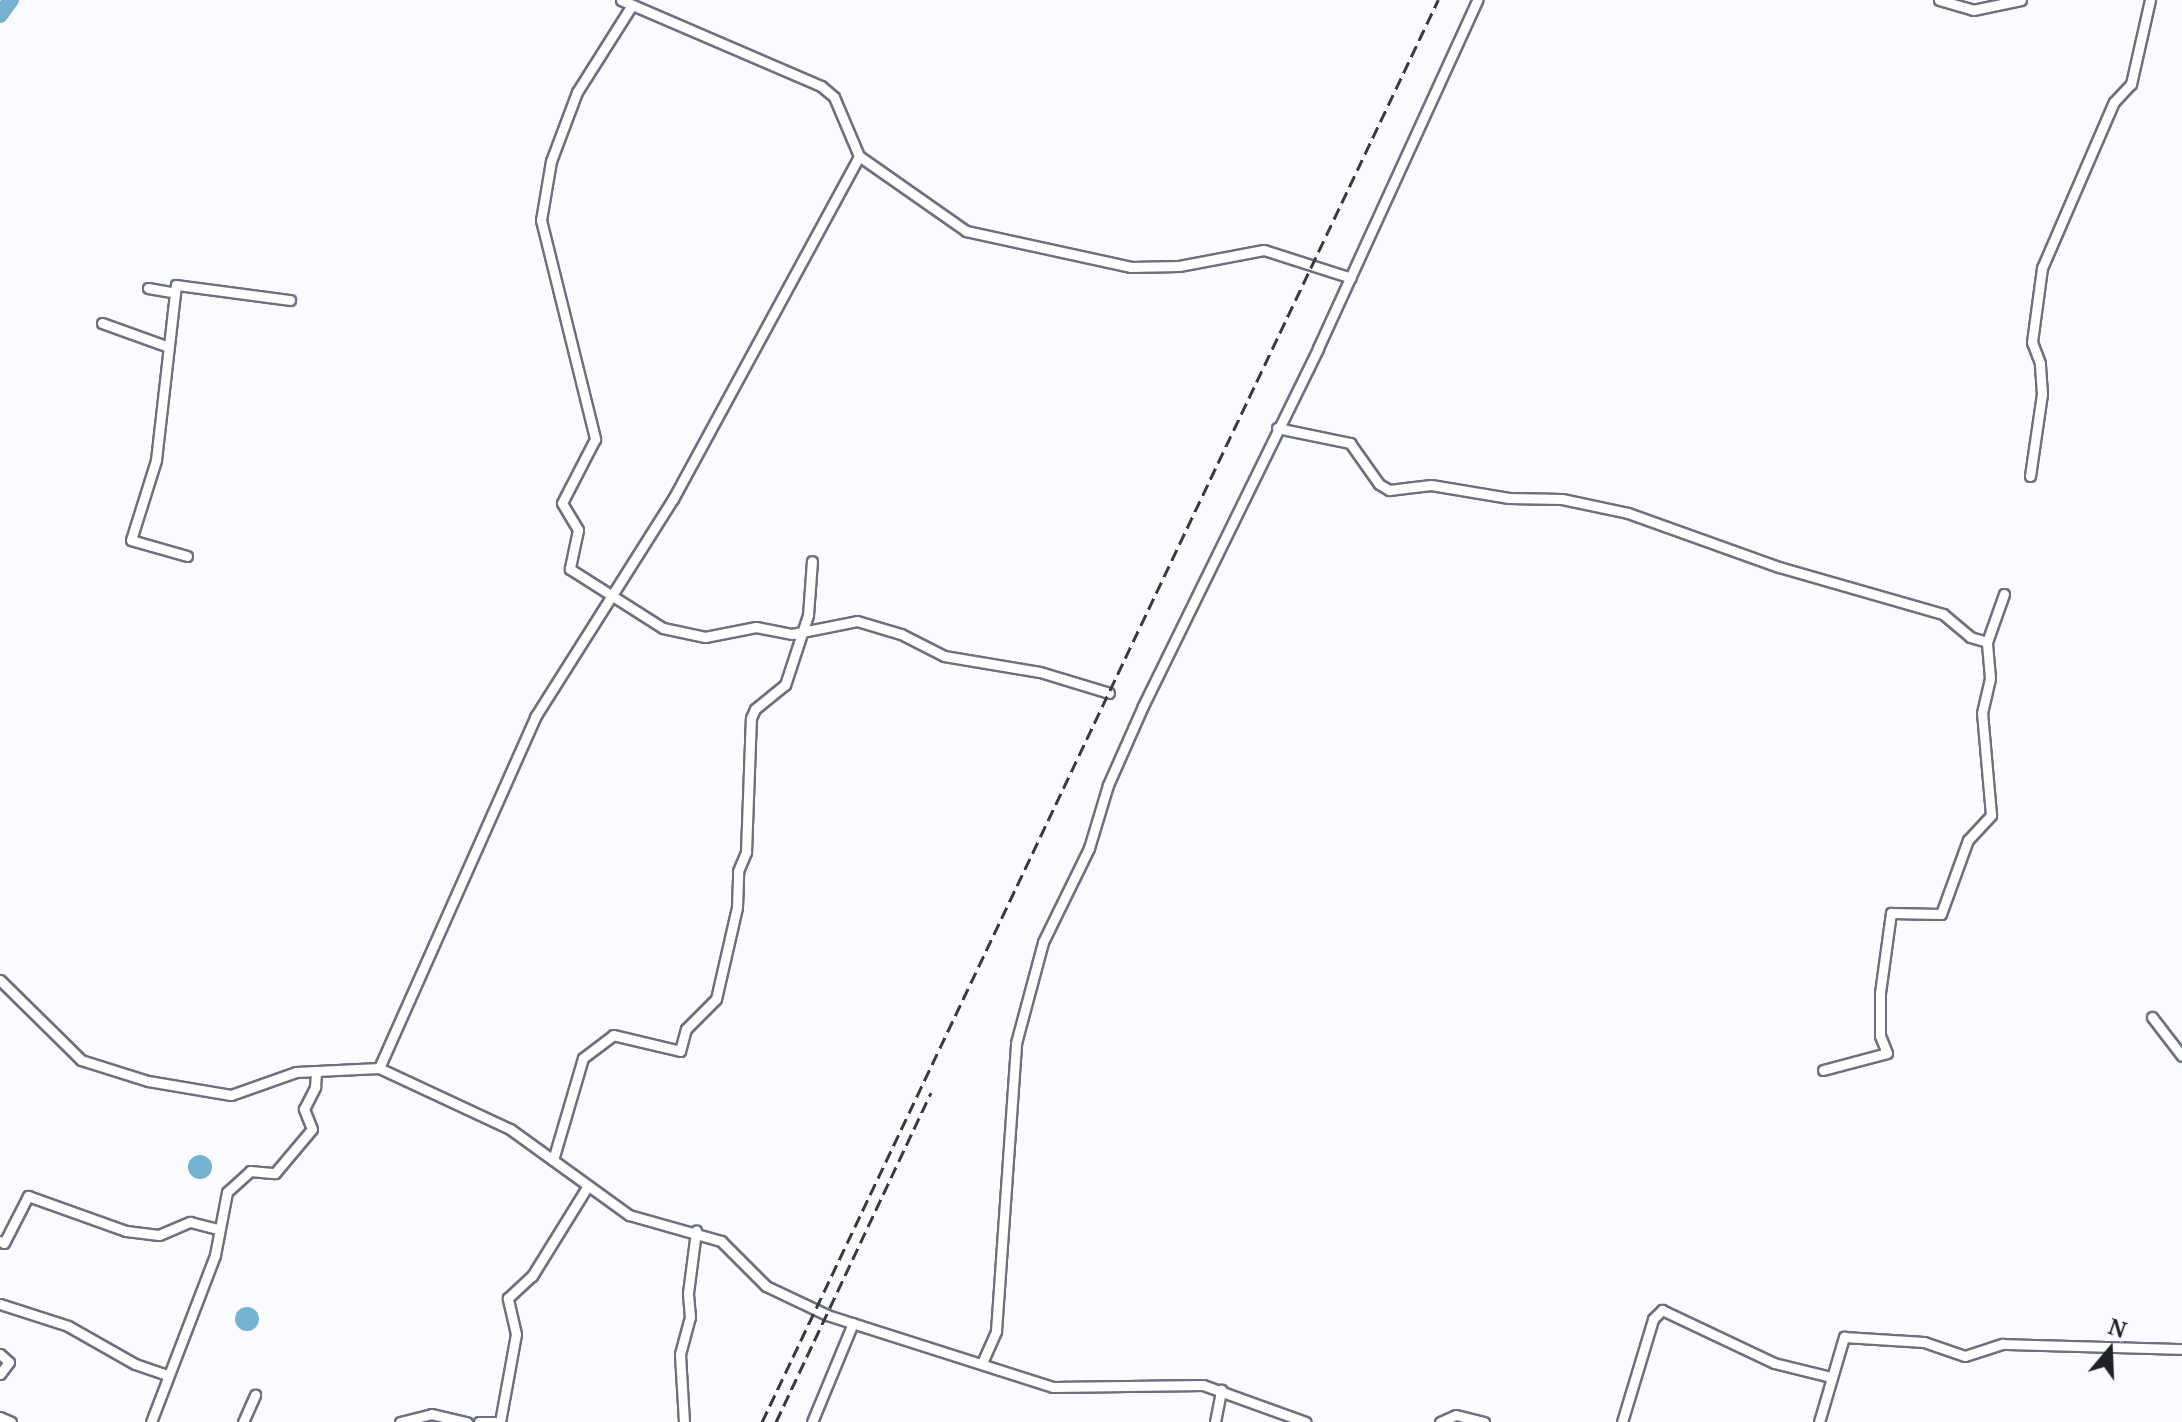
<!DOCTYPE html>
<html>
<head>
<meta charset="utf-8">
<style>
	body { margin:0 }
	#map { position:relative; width:2182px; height:1422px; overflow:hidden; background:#fbfbff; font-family:"Noto Serif",serif }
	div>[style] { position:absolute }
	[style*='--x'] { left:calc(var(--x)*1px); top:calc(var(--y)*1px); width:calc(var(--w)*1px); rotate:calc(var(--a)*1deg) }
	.water>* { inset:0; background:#75b3d1 }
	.round { border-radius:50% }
	.river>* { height:16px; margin:-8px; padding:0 8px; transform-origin:8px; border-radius:8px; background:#75b3d1 }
	.roads { filter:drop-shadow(2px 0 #6d707f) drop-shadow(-2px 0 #6d707f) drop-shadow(0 2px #6d707f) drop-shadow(0 -2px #6d707f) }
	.minor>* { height:9px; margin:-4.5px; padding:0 4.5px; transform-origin:4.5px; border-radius:4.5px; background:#fff }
	.rail>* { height:3px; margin-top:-1.5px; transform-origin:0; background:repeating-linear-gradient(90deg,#383a40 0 12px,transparent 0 18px) }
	span { translate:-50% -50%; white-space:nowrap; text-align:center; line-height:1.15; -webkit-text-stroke:6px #fbfbff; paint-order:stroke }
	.north { position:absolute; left:2070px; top:1310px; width:80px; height:80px; -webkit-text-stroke:6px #fbfbff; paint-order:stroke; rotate:19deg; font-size:22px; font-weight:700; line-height:32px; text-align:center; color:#1f2127 }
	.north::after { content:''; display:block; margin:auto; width:28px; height:36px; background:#1f2127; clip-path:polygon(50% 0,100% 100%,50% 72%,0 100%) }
</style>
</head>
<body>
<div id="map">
	<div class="water">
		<div class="round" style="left:188px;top:1155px;width:24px;height:24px"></div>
		<div class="round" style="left:235px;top:1307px;width:24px;height:24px"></div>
	</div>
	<div class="river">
		<div style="--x:0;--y:15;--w:19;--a:-54"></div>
	</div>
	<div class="roads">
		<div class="minor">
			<div style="--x:621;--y:0;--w:218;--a:23.3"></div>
			<div style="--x:821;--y:86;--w:17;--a:40"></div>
			<div style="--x:834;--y:97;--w:64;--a:67"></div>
			<div style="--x:859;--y:156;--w:131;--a:35"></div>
			<div style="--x:966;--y:231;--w:169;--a:12.3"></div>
			<div style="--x:1131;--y:267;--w:48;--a:-1.2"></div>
			<div style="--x:1179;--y:266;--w:86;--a:-10.7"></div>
			<div style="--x:1264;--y:250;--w:91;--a:17.8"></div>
			<div style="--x:1939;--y:0;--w:35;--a:16"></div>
			<div style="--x:1973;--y:10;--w:49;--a:-11.8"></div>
			<div style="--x:632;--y:5;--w:103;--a:122.3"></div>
			<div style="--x:577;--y:92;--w:74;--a:110.6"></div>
			<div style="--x:551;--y:161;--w:60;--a:99.6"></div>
			<div style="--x:541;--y:220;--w:226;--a:76.1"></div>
			<div style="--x:595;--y:439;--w:72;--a:117.3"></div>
			<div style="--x:562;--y:503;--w:31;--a:59"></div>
			<div style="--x:578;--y:530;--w:40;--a:102"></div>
			<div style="--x:570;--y:569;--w:110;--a:32.4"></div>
			<div style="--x:663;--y:628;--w:43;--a:12.1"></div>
			<div style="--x:705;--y:637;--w:52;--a:-11.1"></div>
			<div style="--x:756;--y:627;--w:37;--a:11"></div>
			<div style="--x:792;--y:634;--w:66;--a:-11.3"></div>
			<div style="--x:857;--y:621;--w:46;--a:16.5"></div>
			<div style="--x:901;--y:634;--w:48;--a:27.1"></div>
			<div style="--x:944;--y:656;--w:97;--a:9.5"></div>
			<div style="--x:1040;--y:672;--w:72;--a:16.9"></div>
			<div style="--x:148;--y:288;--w:27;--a:10"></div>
			<div style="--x:102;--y:323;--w:68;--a:19.8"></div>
			<div style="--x:1277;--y:428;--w:75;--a:11.6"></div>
			<div style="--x:1350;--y:443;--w:50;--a:54.7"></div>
			<div style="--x:1379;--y:484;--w:12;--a:31"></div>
			<div style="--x:1389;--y:490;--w:42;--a:-6.8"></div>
			<div style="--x:1431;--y:485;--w:79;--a:9.5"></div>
			<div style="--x:1509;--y:498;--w:53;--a:1.1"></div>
			<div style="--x:1562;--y:499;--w:67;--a:12"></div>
			<div style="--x:1628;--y:513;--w:160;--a:19.7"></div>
			<div style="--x:1779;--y:567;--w:171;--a:16"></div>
			<div style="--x:1943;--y:614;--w:35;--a:40"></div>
			<div style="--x:1970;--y:637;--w:18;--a:16"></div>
			<div style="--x:2030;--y:476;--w:83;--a:-81.7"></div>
			<div style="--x:2042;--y:394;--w:31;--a:-94"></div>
			<div style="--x:2040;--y:363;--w:22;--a:-111"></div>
			<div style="--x:2032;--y:342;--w:75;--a:-82.3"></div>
			<div style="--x:2042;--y:268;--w:181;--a:-66.6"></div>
			<div style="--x:2114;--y:102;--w:25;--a:-47"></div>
			<div style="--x:2131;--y:84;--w:86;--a:-77.3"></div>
			<div style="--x:187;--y:556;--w:58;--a:-164.1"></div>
			<div style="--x:131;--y:540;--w:84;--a:-72.6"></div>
			<div style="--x:156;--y:460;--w:176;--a:-83.5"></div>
			<div style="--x:176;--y:285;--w:115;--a:7.5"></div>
			<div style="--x:0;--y:980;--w:114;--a:44.6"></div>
			<div style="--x:81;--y:1060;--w:70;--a:17.4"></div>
			<div style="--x:148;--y:1081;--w:84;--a:9.6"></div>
			<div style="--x:231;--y:1095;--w:69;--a:-19.5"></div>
			<div style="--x:296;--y:1072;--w:83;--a:-2.8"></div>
			<div style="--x:379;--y:1068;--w:145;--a:25"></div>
			<div style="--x:510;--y:1129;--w:147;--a:35.9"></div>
			<div style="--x:629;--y:1215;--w:96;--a:15.8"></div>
			<div style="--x:721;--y:1241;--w:64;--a:45"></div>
			<div style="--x:766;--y:1286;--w:68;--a:25.4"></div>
			<div style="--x:827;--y:1315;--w:237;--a:17.7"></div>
			<div style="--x:1053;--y:1387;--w:150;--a:-0.8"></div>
			<div style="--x:1203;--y:1385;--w:109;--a:19.8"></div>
			<div style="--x:2152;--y:1017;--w:49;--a:52.4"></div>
			<div style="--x:379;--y:1068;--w:384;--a:-66"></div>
			<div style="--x:535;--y:717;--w:258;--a:-57.7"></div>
			<div style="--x:673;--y:499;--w:390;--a:-61.5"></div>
			<div style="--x:1823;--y:1070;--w:66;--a:-14.9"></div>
			<div style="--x:1887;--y:1053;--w:18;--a:-112"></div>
			<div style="--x:1880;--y:1036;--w:43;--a:-90"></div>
			<div style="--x:1880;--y:993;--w:81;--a:-82.2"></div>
			<div style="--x:1891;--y:913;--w:50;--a:1.1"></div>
			<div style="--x:1941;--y:914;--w:79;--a:-70"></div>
			<div style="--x:1968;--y:840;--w:34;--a:-47"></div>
			<div style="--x:1991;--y:815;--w:102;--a:-95"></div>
			<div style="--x:1982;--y:713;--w:36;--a:-77"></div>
			<div style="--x:1990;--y:678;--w:36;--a:-95"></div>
			<div style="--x:1987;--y:642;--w:51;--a:-70.5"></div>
			<div style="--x:553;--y:1160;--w:106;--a:-73.6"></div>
			<div style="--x:583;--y:1058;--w:38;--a:-37"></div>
			<div style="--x:613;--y:1035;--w:69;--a:13.4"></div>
			<div style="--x:680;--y:1051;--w:23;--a:-75"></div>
			<div style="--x:686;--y:1029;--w:42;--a:-45"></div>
			<div style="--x:716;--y:999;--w:94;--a:-77.1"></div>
			<div style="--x:737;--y:907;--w:36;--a:-88"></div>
			<div style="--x:738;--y:871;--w:21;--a:-67"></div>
			<div style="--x:746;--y:852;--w:134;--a:-87.9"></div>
			<div style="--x:751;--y:718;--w:10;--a:-66"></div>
			<div style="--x:755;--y:709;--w:38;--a:-39"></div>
			<div style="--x:785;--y:685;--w:74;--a:-71.8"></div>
			<div style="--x:808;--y:615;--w:54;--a:-85.8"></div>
			<div style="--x:0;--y:1241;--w:4;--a:27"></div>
			<div style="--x:4;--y:1243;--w:53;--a:-62.9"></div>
			<div style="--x:28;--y:1196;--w:104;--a:19.7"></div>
			<div style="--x:126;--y:1231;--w:33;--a:7"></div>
			<div style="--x:159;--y:1235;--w:34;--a:-23"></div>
			<div style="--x:190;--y:1222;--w:29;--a:14"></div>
			<div style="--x:0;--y:1304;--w:71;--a:17.9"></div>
			<div style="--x:68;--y:1326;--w:77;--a:29.6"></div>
			<div style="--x:135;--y:1364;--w:34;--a:19"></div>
			<div style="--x:0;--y:1354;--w:12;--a:42"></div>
			<div style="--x:9;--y:1362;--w:15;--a:127"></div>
			<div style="--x:982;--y:1363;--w:35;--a:-66"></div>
			<div style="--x:996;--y:1331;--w:289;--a:-86"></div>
			<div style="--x:1016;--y:1043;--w:105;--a:-75"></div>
			<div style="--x:1043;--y:942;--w:105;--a:-63.9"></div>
			<div style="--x:1089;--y:848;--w:66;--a:-73.2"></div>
			<div style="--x:1108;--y:785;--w:86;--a:-66.1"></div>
			<div style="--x:1143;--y:706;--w:398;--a:-63.9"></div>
			<div style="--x:1318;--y:348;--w:383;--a:-65.4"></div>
			<div style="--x:0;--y:1417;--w:12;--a:24"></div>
			<div style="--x:151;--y:1422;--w:179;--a:-69"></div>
			<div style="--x:215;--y:1255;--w:64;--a:-79.2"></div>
			<div style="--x:227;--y:1192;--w:31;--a:-42"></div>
			<div style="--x:250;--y:1171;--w:25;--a:5"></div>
			<div style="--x:275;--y:1173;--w:57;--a:-49.9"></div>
			<div style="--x:312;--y:1129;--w:22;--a:-112"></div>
			<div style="--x:304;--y:1109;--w:25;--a:-63"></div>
			<div style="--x:315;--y:1087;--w:16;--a:-86"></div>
			<div style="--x:243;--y:1422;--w:30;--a:-66"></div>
			<div style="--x:400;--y:1422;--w:32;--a:-14"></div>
			<div style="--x:431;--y:1414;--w:37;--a:13"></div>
			<div style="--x:479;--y:1422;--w:15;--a:0"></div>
			<div style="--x:500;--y:1422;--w:89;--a:-79.7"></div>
			<div style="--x:516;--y:1334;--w:37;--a:-103"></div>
			<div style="--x:508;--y:1298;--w:33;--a:-43"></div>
			<div style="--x:532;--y:1276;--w:102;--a:-58.2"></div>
			<div style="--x:684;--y:1422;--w:68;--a:-93.4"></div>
			<div style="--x:680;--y:1354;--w:38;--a:-75"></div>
			<div style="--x:690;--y:1317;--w:24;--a:-95"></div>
			<div style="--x:688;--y:1293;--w:63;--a:-82.6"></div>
			<div style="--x:812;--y:1422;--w:107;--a:-67.5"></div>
			<div style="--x:1215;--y:1422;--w:33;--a:-79"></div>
			<div style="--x:1440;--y:1422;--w:17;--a:-24"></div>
			<div style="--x:1456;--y:1415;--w:29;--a:14"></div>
			<div style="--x:1622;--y:1422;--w:108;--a:-73.2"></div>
			<div style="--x:1653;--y:1319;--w:13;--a:-45"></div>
			<div style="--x:1662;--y:1310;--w:124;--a:25.3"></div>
			<div style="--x:1774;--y:1363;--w:59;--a:13.8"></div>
			<div style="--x:1819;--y:1422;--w:89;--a:-73.6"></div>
			<div style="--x:1844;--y:1337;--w:80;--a:3.6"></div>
			<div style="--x:1924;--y:1342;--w:43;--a:18.9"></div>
			<div style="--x:1965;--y:1356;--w:40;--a:-18"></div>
			<div style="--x:2003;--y:1344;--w:179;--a:1.6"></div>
		</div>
	</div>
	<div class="rail">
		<div style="--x:762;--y:1422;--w:1575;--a:-64.57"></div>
		<div style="--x:776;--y:1422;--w:364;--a:-64.8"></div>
	</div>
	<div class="north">N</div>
</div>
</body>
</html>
